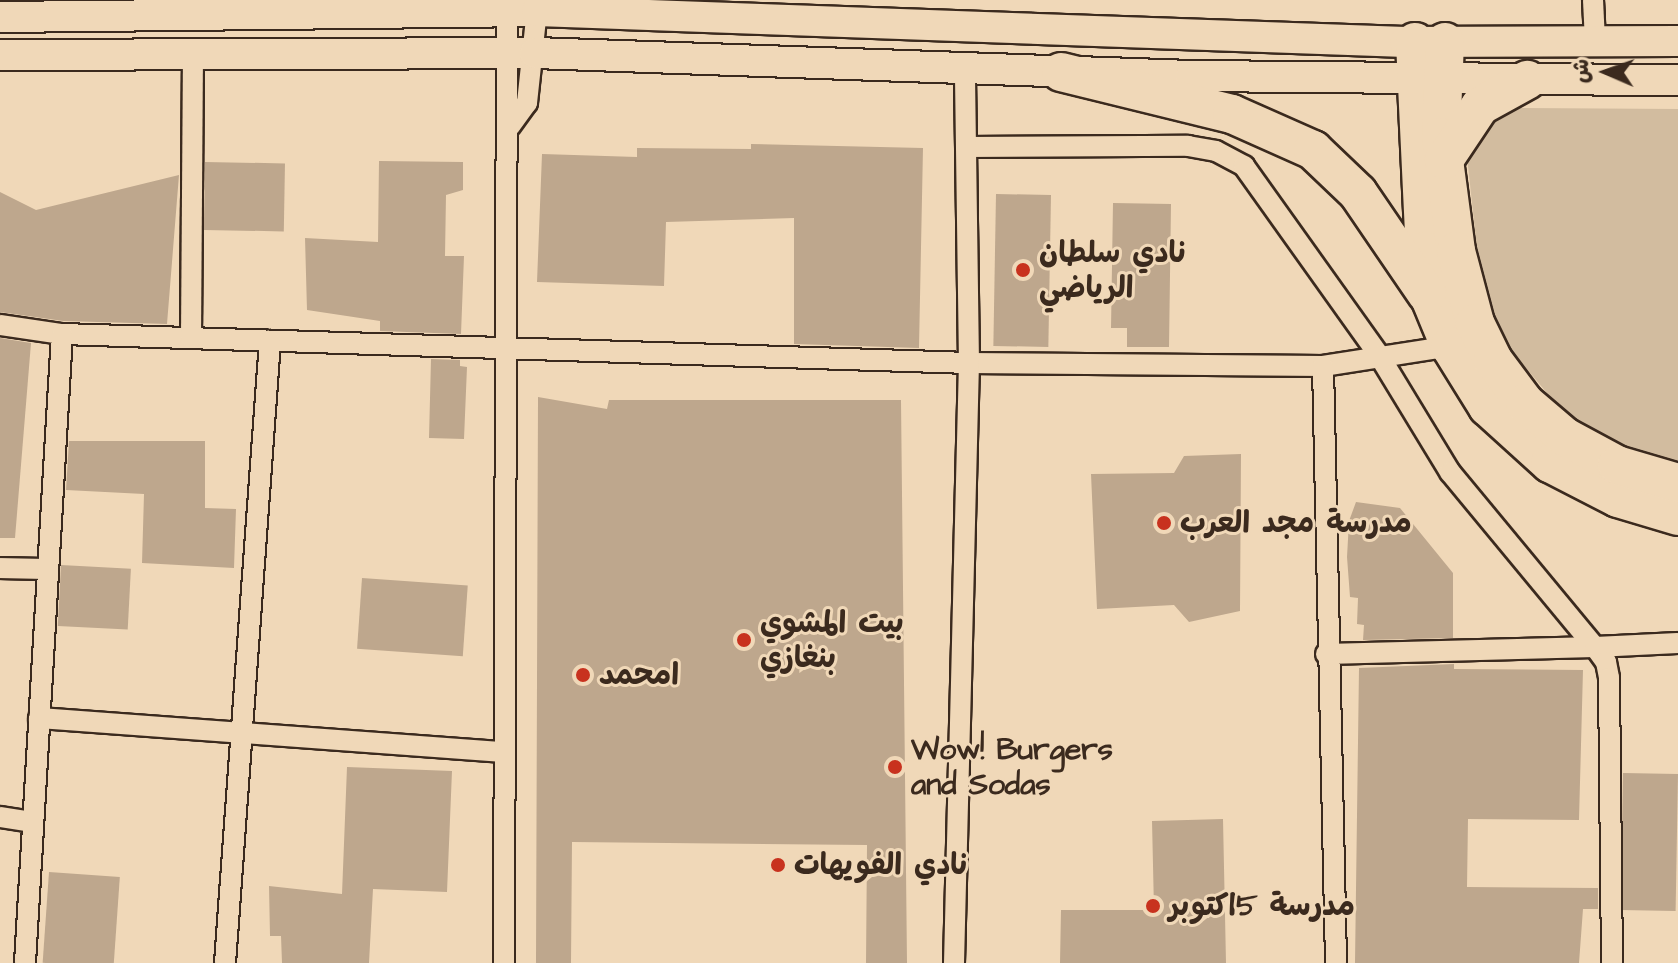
<!DOCTYPE html>
<html>
<head>
<meta charset="utf-8">
<style>
	body { margin:0 }
	#map { position:relative; width:1678px; height:963px; overflow:hidden; background:#f0d8b8; font-family:"Architects Daughter","Playpen Sans Arabic",sans-serif }
	div>[style] { position:absolute }
	[style*='--x'] { left:calc(var(--x)*1px); top:calc(var(--y)*1px); width:calc(var(--w)*1px); rotate:calc(var(--a)*1deg) }
	.green>* { inset:0; background:#d2bc9f }
	.building>* { inset:0; background:#bea78d; transform-origin:0 0 }
	.roads { filter:drop-shadow(2px 0 #3b2a1e) drop-shadow(-2px 0 #3b2a1e) drop-shadow(0 2px #3b2a1e) drop-shadow(0 -2px #3b2a1e) }
	.street>* { height:20px; margin:-10px; padding:0 10px; transform-origin:10px; border-radius:10px; background:#f0d8b8 }
	.secondary>* { height:30px; margin:-15px; padding:0 15px; transform-origin:15px; border-radius:15px; background:#f0d8b8 }
	.highway>* { height:38px; margin:-19px; padding:0 19px; transform-origin:19px; border-radius:19px; background:#f0d8b8 }
	.dots>* { width:22px; height:22px; translate:-50% -50%; box-sizing:border-box; border:4px solid #f0d8b8; border-radius:50% }
	span { translate:-50% -50%; white-space:nowrap; text-align:center; line-height:1.15; -webkit-text-stroke:6px #f0d8b8; paint-order:stroke }
	.poi-label { font-size:30px; color:#3b2a1e; font-weight:700 }
	.left { translate:0 -50%; text-align:left }
	.north { position:absolute; left:1566px; top:32px; width:80px; height:80px; -webkit-text-stroke:6px #f0d8b8; paint-order:stroke; rotate:272deg; font-size:22px; font-weight:700; line-height:32px; text-align:center; color:#3b2a1e }
	.north::after { content:''; display:block; margin:auto; width:28px; height:36px; background:#3b2a1e; clip-path:polygon(50% 0,100% 100%,50% 72%,0 100%) }
</style>
</head>
<body>
<div id="map">
	<div class="green">
		<div style="clip-path:polygon(1505px 108px,1678px 109px,1678px 461px,1621px 445px,1567px 417px,1501px 338px,1479px 267px,1467px 157px,1473px 138px)"></div>
	</div>
	<div class="building">
		<div style="clip-path:polygon(751px 144px,923px 148px,919px 348px,794px 344px,794px 218px,666px 222px,664px 286px,537px 282px,542px 154px,637px 157px,637px 148px,751px 149px)"></div>
		<div style="clip-path:polygon(379px 161px,463px 162px,463px 190px,446px 195px,445px 256px,464px 256px,461px 334px,380px 331px,380px 321px,307px 310px,305px 238px,378px 242px)"></div>
		<div style="left:205px;top:162px;width:80px;height:68px;rotate:1deg"></div>
		<div style="clip-path:polygon(179px 175px,167px 324px,63px 321px,0 312px,0 192px,36px 210px)"></div>
		<div style="left:996px;top:194px;width:55px;height:152px;rotate:1deg"></div>
		<div style="clip-path:polygon(1113px 203px,1171px 204px,1169px 347px,1127px 347px,1127px 328px,1111px 328px)"></div>
		<div style="clip-path:polygon(0 338px,31px 343px,15px 538px,0 538px)"></div>
		<div style="clip-path:polygon(431px 359px,460px 360px,460px 366px,467px 367px,464px 439px,429px 438px)"></div>
		<div style="clip-path:polygon(538px 397px,607px 409px,609px 400px,901px 400px,907px 963px,866px 963px,867px 845px,572px 842px,571px 963px,536px 963px)"></div>
		<div style="clip-path:polygon(69px 441px,205px 441px,205px 508px,236px 509px,234px 568px,142px 563px,144px 494px,66px 490px)"></div>
		<div style="clip-path:polygon(1241px 454px,1240px 611px,1189px 622px,1174px 605px,1097px 609px,1091px 474px,1174px 473px,1184px 456px)"></div>
		<div style="clip-path:polygon(1356px 502px,1400px 508px,1453px 573px,1453px 638px,1363px 640px,1364px 625px,1357px 624px,1358px 598px,1350px 597px,1347px 557px,1349px 521px)"></div>
		<div style="left:61px;top:565px;width:70px;height:61px;rotate:3deg"></div>
		<div style="left:362px;top:578px;width:106px;height:71px;rotate:4deg"></div>
		<div style="clip-path:polygon(1454px 664px,1454px 669px,1583px 670px,1579px 820px,1468px 819px,1467px 887px,1598px 888px,1598px 909px,1583px 909px,1579px 963px,1355px 963px,1359px 668px)"></div>
		<div style="clip-path:polygon(347px 767px,452px 771px,447px 892px,373px 889px,369px 963px,282px 963px,281px 936px,270px 936px,269px 886px,342px 894px)"></div>
		<div style="left:1623px;top:773px;width:55px;height:137px;rotate:1deg"></div>
		<div style="clip-path:polygon(1223px 819px,1226px 963px,1060px 963px,1061px 910px,1154px 910px,1152px 821px)"></div>
		<div style="left:49px;top:872px;width:71px;height:91px;rotate:4deg"></div>
	</div>
	<div class="roads">
		<div class="street">
			<div style="--x:1593;--y:0;--w:41;--a:87.2"></div>
			<div style="--x:510;--y:126;--w:29;--a:-54"></div>
			<div style="--x:527;--y:103;--w:104;--a:-83.9"></div>
			<div style="--x:966;--y:147;--w:222;--a:-0.3"></div>
			<div style="--x:1188;--y:146;--w:28;--a:10"></div>
			<div style="--x:1216;--y:151;--w:32;--a:28"></div>
			<div style="--x:1244;--y:166;--w:234;--a:54.5"></div>
			<div style="--x:1380;--y:357;--w:135;--a:58.7"></div>
			<div style="--x:1450;--y:472;--w:227;--a:50.4"></div>
			<div style="--x:1595;--y:647;--w:83;--a:-2.8"></div>
			<div style="--x:0;--y:325;--w:63;--a:8.3"></div>
			<div style="--x:62;--y:334;--w:907;--a:1.83"></div>
			<div style="--x:969;--y:363;--w:354;--a:0.5"></div>
			<div style="--x:1323;--y:366;--w:129;--a:-8.9"></div>
			<div style="--x:191;--y:338;--w:283;--a:-89.6"></div>
			<div style="--x:1323;--y:366;--w:597;--a:88.75"></div>
			<div style="--x:0;--y:568;--w:48;--a:1.2"></div>
			<div style="--x:1326;--y:654;--w:269;--a:-1.5"></div>
			<div style="--x:1595;--y:647;--w:19;--a:54"></div>
			<div style="--x:1606;--y:662;--w:16;--a:79"></div>
			<div style="--x:1609;--y:678;--w:285;--a:89.4"></div>
			<div style="--x:39;--y:718;--w:466;--a:4.2"></div>
			<div style="--x:0;--y:817;--w:33;--a:9"></div>
			<div style="--x:25;--y:963;--w:630;--a:-86.63"></div>
			<div style="--x:225;--y:963;--w:624;--a:-85.86"></div>
			<div style="--x:504;--y:963;--w:952;--a:-89.82"></div>
			<div style="--x:954;--y:963;--w:600;--a:-88.57"></div>
			<div style="--x:969;--y:363;--w:294;--a:-90.8"></div>
		</div>
		<div class="secondary">
			<div style="--x:0;--y:17;--w:537;--a:-0.64"></div>
			<div style="--x:537;--y:11;--w:869;--a:2.05"></div>
			<div style="--x:1405;--y:42;--w:273;--a:-0.2"></div>
			<div style="--x:0;--y:55;--w:535;--a:-0.21"></div>
			<div style="--x:535;--y:53;--w:656;--a:2.01"></div>
			<div style="--x:1191;--y:76;--w:487;--a:0.5"></div>
		</div>
		<div class="highway">
			<div style="--x:1415;--y:42;--w:209;--a:87.3"></div>
			<div style="--x:1425;--y:251;--w:49;--a:83"></div>
			<div style="--x:1431;--y:300;--w:50;--a:67.6"></div>
			<div style="--x:1450;--y:346;--w:72;--a:58.1"></div>
			<div style="--x:1488;--y:407;--w:84;--a:42.1"></div>
			<div style="--x:1550;--y:463;--w:76;--a:27.2"></div>
			<div style="--x:1618;--y:498;--w:63;--a:16.7"></div>
			<div style="--x:1445;--y:42;--w:95;--a:92.4"></div>
			<div style="--x:1441;--y:137;--w:115;--a:82.5"></div>
			<div style="--x:1456;--y:251;--w:74;--a:75.2"></div>
			<div style="--x:1475;--y:323;--w:41;--a:64.1"></div>
			<div style="--x:1493;--y:360;--w:54;--a:53.3"></div>
			<div style="--x:1525;--y:403;--w:52;--a:40.4"></div>
			<div style="--x:1565;--y:437;--w:59;--a:28.3"></div>
			<div style="--x:1617;--y:465;--w:64;--a:16.4"></div>
			<div style="--x:1061;--y:72;--w:176;--a:13.8"></div>
			<div style="--x:1232;--y:114;--w:89;--a:24"></div>
			<div style="--x:1313;--y:150;--w:62;--a:43.7"></div>
			<div style="--x:1358;--y:193;--w:122;--a:55.7"></div>
			<div style="--x:1444;--y:160;--w:65;--a:-56.3"></div>
			<div style="--x:1480;--y:106;--w:54;--a:-29"></div>
		</div>
	</div>
	<div class="dots">
		<div style="left:1023px;top:270px;background:#c8321e"></div>
		<div style="left:1164px;top:523px;background:#c8321e"></div>
		<div style="left:744px;top:640px;background:#c8321e"></div>
		<div style="left:583px;top:675px;background:#c8321e"></div>
		<div style="left:895px;top:767px;background:#c8321e"></div>
		<div style="left:778px;top:865px;background:#c8321e"></div>
		<div style="left:1153px;top:906px;background:#c8321e"></div>
	</div>
	<div class="poi-label">
		<span class="left" style="left:1039px;top:270px">نادي سلطان<br>الرياضي</span>
		<span class="left" style="left:1180px;top:523px">مدرسة مجد العرب</span>
		<span class="left" style="left:760px;top:640px">بيت المشوي<br>بنغازي</span>
		<span class="left" style="left:599px;top:675px">امحمد</span>
		<span class="left" style="left:911px;top:767px">Wow! Burgers<br>and Sodas</span>
		<span class="left" style="left:794px;top:865px">نادي الفويهات</span>
		<span class="left" style="left:1169px;top:906px">مدرسة 5اكتوبر</span>
	</div>
	<div class="north">ش</div>
</div>
</body>
</html>
